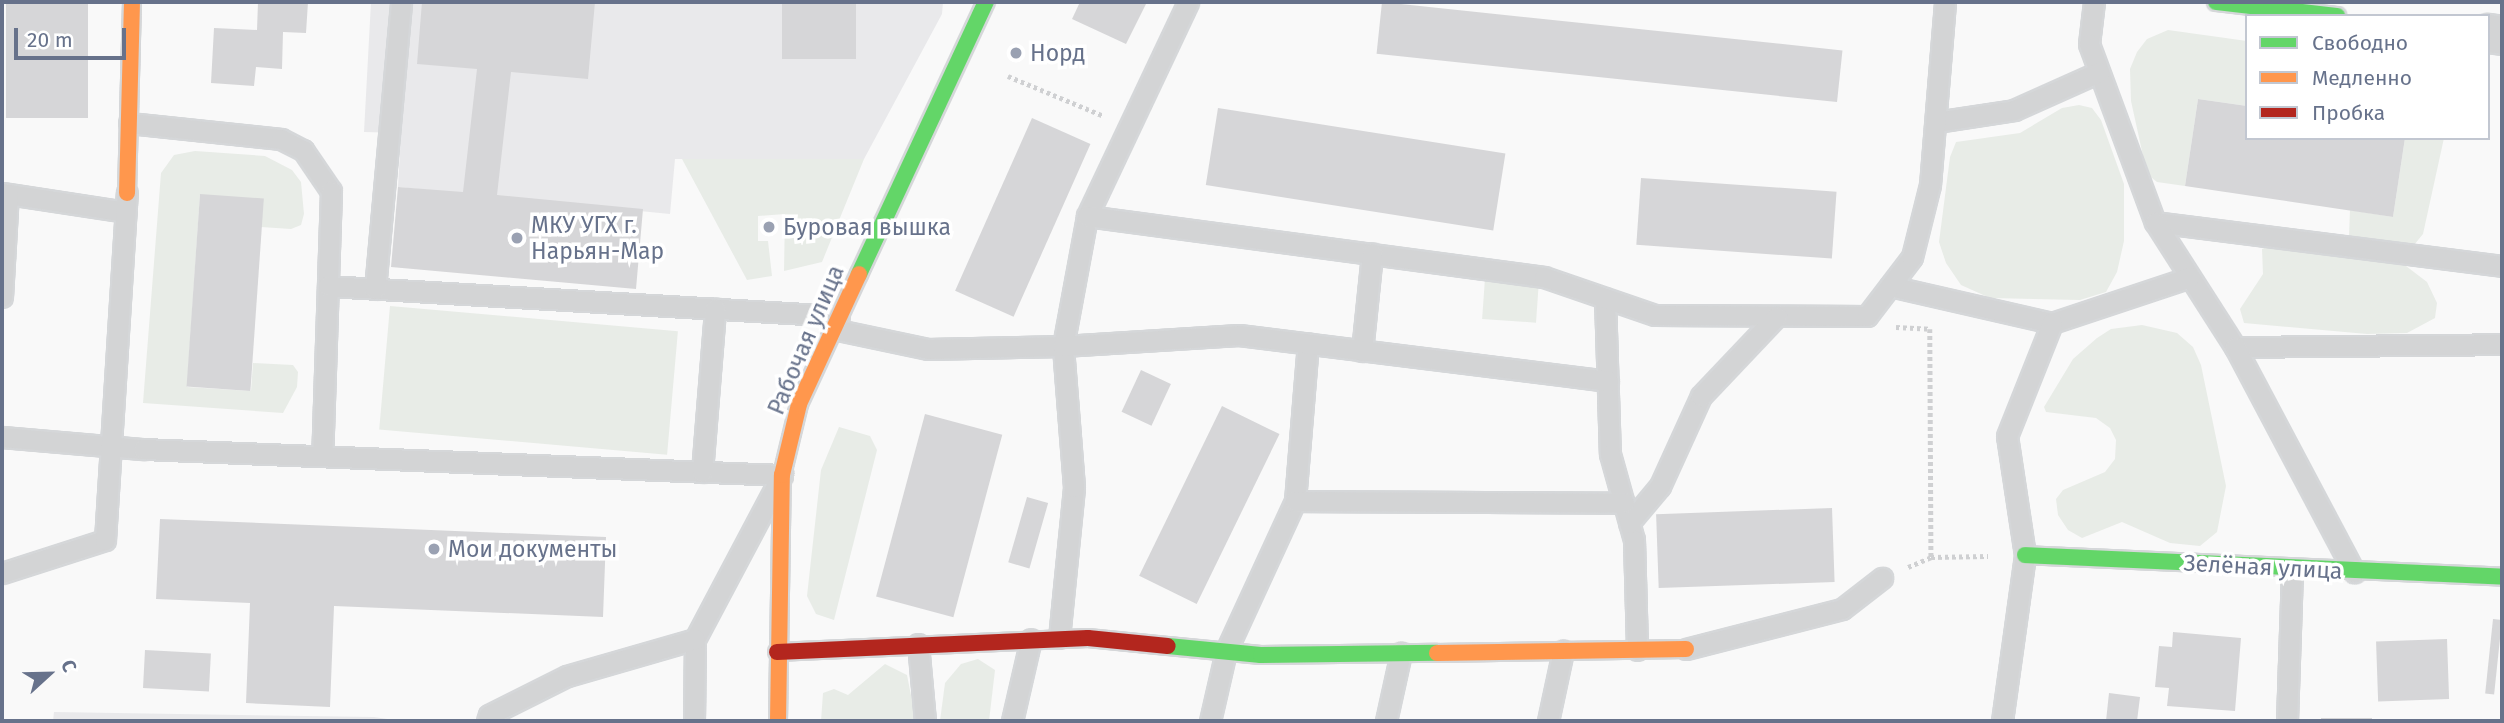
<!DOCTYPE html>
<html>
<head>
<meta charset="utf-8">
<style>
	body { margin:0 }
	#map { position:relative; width:2504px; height:723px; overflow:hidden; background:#f9f9f9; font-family:"Fira Sans",sans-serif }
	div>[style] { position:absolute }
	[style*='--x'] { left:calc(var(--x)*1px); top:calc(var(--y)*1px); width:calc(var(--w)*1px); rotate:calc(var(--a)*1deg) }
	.built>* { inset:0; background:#e9e9eb }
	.green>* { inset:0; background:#e8ece7; transform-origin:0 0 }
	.building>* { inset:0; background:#d6d6d8; transform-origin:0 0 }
	.path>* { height:4.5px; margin-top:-2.25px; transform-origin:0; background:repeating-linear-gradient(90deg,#cfd0d2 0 3.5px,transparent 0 7px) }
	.roads { filter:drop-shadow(2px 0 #d5d7d9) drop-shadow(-2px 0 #d5d7d9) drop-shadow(0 2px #d5d7d9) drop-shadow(0 -2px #d5d7d9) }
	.lane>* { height:19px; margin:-9.5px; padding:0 9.5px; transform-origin:9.5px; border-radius:9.5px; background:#d3d4d5 }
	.street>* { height:37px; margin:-18.5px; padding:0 18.5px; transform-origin:18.5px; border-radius:18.5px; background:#d3d4d5 }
	.fast>* { height:16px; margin:-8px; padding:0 8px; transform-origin:8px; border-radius:8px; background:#63d668 }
	.slow>* { height:16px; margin:-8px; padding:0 8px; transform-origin:8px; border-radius:8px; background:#ff974d }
	.jam>* { height:16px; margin:-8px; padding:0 8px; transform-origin:8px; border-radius:8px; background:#b3261e }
	.dots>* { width:19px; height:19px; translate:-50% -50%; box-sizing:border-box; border:4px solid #fff; border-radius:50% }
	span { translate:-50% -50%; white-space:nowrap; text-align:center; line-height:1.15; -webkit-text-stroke:7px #fff; paint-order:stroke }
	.poi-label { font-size:23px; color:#67728b }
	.left { translate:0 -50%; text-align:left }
	.street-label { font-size:23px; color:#67728b }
	.frame { position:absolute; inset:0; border:4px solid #67728b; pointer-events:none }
	.legend { position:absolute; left:2245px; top:14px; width:245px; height:126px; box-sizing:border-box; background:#fff; border:2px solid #c2c7d1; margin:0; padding:9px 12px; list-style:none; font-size:21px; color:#67728b }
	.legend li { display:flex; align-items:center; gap:14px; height:35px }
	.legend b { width:35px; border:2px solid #c2c7d1 }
	.north { position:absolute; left:14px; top:639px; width:70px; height:70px; -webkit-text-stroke:5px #fff; paint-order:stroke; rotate:68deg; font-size:19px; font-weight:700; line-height:28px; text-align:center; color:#67728b }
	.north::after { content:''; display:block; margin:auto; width:24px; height:32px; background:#67728b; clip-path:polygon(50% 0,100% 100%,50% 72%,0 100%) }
	.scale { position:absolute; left:14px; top:28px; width:112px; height:32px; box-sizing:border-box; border:4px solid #67728b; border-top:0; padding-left:9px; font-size:21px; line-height:24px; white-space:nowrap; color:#67728b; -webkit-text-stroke:5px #fff; paint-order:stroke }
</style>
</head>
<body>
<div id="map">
	<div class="built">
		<div style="clip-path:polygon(371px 2px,943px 2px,942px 14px,864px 159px,675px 159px,670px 214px,398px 187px,401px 133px,364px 132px)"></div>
		<div style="clip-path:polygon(54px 712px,374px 717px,401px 721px,53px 721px)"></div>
	</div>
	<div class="green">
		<div style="clip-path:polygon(2168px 30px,2247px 41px,2247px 106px,2198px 99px,2185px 186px,2157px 182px,2147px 174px,2131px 101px,2130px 69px,2137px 52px,2147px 39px)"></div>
		<div style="clip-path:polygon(2079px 105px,2092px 108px,2101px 120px,2124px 184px,2124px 241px,2117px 272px,2106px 292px,2080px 300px,1990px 298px,1961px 285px,1946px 263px,1939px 242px,1950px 157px,1956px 142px,2020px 133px,2062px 108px)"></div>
		<div style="clip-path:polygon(2405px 138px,2444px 138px,2423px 234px,2414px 245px,2349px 236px,2350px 210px,2393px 217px)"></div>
		<div style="clip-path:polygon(195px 151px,265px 156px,292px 170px,301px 182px,304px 214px,301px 225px,291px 229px,261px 227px,200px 194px,187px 387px,251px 391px,253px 363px,293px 365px,298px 372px,297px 387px,283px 413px,143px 403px,161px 173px,174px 155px)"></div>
		<div style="clip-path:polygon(682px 159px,864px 159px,822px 262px,784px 271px,785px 214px,758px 216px,758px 241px,768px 241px,772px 276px,747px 280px)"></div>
		<div style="clip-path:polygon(2271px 245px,2406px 266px,2427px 282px,2437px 303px,2435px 318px,2407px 333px,2367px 334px,2244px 323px,2240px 309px,2263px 274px,2262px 249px)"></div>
		<div style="left:1485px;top:278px;width:54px;height:41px;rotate:4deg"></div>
		<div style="left:390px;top:306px;width:289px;height:124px;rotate:5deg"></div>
		<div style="clip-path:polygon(2142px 325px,2177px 333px,2193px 347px,2201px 365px,2226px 486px,2217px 532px,2200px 546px,2170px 543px,2122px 522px,2082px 538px,2068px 530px,2058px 515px,2056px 499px,2063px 490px,2105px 472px,2115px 459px,2116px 440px,2110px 428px,2096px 418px,2046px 412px,2044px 407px,2073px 359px,2097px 338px,2111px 329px)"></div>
		<div style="clip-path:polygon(839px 427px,870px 436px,877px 450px,834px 620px,816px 614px,807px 596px,821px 470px)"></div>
		<div style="clip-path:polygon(978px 659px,995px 670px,989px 721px,940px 721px,945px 683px,961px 664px)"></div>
		<div style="clip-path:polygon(885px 664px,907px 675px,916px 721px,821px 721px,823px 693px,834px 689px,848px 695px)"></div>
	</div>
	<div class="building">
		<div style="left:6px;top:2px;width:82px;height:116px"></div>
		<div style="clip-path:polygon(258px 2px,308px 2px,306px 33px,283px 32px,282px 69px,256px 67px,254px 86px,211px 83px,214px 28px,257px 30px)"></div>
		<div style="clip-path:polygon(422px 2px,595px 2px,588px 79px,511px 72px,497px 195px,643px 209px,636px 289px,391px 267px,398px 187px,463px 192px,477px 69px,417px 64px)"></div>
		<div style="left:782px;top:2px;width:74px;height:57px"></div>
		<div style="clip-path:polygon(1080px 2px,1147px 2px,1126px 44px,1072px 19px)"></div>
		<div style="left:1382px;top:2px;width:463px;height:52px;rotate:6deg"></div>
		<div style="clip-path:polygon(2198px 99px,2247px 106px,2247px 138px,2405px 138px,2393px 217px,2185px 186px)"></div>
		<div style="left:1218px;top:108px;width:291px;height:78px;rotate:9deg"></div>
		<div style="left:1032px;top:118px;width:64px;height:189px;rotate:24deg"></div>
		<div style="left:1641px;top:178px;width:196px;height:67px;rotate:4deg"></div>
		<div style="left:200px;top:194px;width:64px;height:193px;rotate:4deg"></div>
		<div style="left:1141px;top:370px;width:33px;height:46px;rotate:25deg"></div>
		<div style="left:1222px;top:406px;width:64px;height:189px;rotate:26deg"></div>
		<div style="left:925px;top:414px;width:80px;height:189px;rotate:15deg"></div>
		<div style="left:1027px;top:497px;width:22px;height:68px;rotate:16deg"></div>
		<div style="left:1832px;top:508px;width:74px;height:176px;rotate:88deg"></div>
		<div style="clip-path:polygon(160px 519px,606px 537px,603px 617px,334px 606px,330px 707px,246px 703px,250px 603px,156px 599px)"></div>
		<div style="left:2493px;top:619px;width:9px;height:75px;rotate:6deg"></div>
		<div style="clip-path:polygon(2173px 632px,2241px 638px,2235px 711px,2167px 706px,2169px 688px,2155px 687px,2159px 646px,2172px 647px)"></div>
		<div style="left:2447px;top:639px;width:60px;height:71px;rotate:88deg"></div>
		<div style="left:145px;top:650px;width:66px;height:38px;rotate:3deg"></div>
		<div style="clip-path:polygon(2109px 693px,2140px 697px,2137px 721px,2106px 721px)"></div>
		<div style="left:2321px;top:718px;width:51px;height:3px"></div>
	</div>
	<div class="path">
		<div style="--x:1008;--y:76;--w:104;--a:22.6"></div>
		<div style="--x:1896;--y:327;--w:34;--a:3"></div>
		<div style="--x:1930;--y:329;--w:228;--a:89.7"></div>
		<div style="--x:1908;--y:567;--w:25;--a:-23"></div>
		<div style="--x:1931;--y:557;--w:57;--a:-1"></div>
	</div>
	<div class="roads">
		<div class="lane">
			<div style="--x:2094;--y:2;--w:42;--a:96.8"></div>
			<div style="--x:2089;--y:44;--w:190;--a:69.7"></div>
			<div style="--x:2155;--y:222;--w:350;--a:7.2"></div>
			<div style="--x:1936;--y:122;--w:79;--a:-8.7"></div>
			<div style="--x:2014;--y:110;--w:93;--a:-24.1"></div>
			<div style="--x:129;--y:123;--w:153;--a:6"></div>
			<div style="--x:281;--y:139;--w:25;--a:27"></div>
			<div style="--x:303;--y:150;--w:50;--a:55.7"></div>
			<div style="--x:331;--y:191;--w:265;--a:91.9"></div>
			<div style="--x:2;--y:193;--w:125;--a:8.7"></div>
			<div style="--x:1087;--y:216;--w:237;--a:-64.7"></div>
			<div style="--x:2155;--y:222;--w:148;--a:57.4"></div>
			<div style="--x:2235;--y:347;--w:267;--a:-0.6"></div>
			<div style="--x:328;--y:286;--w:512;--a:3.36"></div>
			<div style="--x:1890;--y:286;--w:166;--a:12.9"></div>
			<div style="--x:2052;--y:323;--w:145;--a:-18.4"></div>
			<div style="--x:375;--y:289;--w:288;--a:-84.8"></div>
			<div style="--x:2;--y:297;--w:103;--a:-86.7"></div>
			<div style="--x:1605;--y:298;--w:156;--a:88.2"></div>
			<div style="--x:1610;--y:454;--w:89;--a:74.4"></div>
			<div style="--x:1634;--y:540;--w:110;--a:88.4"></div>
			<div style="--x:833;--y:329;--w:97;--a:11.9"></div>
			<div style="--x:928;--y:349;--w:135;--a:-1.3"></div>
			<div style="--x:1063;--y:346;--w:132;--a:-79.5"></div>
			<div style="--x:1087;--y:216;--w:461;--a:7.6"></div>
			<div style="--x:1544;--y:277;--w:117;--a:18.9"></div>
			<div style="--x:1655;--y:315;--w:212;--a:0.3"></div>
			<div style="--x:1867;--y:316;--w:74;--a:-52.7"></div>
			<div style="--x:1912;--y:257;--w:74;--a:-76"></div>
			<div style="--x:1930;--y:185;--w:184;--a:-85.3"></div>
			<div style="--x:2235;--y:347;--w:255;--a:62.1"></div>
			<div style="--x:1362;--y:351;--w:98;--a:-84.1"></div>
			<div style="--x:2;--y:437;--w:142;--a:4.9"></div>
			<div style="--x:143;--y:449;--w:640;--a:2.33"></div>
			<div style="--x:782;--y:475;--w:186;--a:117.9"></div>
			<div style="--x:695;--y:639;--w:82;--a:90.7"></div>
			<div style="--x:702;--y:472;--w:164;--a:-85.4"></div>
			<div style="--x:1295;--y:501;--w:158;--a:-85.3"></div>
			<div style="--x:1629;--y:523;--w:48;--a:-50"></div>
			<div style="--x:1660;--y:486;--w:99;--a:-65.5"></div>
			<div style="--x:1701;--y:396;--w:110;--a:-46.5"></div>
			<div style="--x:2;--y:573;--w:108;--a:-17.8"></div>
			<div style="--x:105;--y:540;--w:348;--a:-86.4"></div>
			<div style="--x:1059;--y:638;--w:152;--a:-84.3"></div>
			<div style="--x:1074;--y:487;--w:141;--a:-94.5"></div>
			<div style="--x:1063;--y:346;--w:176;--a:-3.6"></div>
			<div style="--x:1239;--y:335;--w:372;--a:7.1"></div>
			<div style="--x:918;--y:644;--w:77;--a:84.8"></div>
			<div style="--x:1686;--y:649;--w:161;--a:-14.4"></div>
			<div style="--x:1842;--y:609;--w:51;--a:-37.8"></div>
			<div style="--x:487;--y:721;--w:6;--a:-72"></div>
			<div style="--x:489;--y:715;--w:87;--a:-26.6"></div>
			<div style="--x:567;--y:676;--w:133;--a:-16.1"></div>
			<div style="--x:1012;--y:721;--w:84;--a:-77"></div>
			<div style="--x:1210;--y:721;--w:72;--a:-77.1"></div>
			<div style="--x:1226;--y:651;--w:165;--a:-65.3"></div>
			<div style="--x:1295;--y:501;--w:329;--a:0.3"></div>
			<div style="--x:1386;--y:721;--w:70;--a:-77.6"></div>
			<div style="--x:1548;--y:721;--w:72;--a:-77.9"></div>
			<div style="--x:2002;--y:721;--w:168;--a:-82.1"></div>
			<div style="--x:2025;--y:555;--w:120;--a:-98.6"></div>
			<div style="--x:2007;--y:436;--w:122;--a:-68.3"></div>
			<div style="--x:2287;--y:721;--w:152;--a:-88.1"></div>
		</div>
		<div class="street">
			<div style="--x:2488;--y:33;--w:14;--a:8"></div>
		</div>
		<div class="fast">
			<div style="--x:2216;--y:2;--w:122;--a:6.6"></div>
			<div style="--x:859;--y:274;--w:300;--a:-65"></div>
			<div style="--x:2025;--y:555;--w:478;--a:2.6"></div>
			<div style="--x:1168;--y:646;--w:93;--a:5.5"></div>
			<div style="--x:1261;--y:655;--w:176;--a:-0.7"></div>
		</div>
		<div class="slow">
			<div style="--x:127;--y:193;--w:191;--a:-88.5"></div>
			<div style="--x:1437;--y:653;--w:249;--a:-0.9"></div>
			<div style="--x:778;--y:721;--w:246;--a:-89.1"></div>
			<div style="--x:782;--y:475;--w:73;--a:-76.5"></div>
			<div style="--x:799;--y:404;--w:143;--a:-65.2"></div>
		</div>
		<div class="jam">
			<div style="--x:777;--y:652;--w:311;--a:-2.6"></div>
			<div style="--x:1088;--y:638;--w:80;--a:5.7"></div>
		</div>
	</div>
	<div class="dots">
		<div style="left:1016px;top:53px;background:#9aa1b2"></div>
		<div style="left:769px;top:227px;background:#9aa1b2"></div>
		<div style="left:517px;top:238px;background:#9aa1b2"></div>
		<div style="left:434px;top:549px;background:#9aa1b2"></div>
	</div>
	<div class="poi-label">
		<span class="left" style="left:1030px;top:53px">Норд</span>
		<span class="left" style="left:531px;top:238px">МКУ УГХ г.<br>Нарьян-Мар</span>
		<span class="left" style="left:783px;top:227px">Буровая вышка</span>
		<span class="left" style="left:448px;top:549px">Мои документы</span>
	</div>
	<div class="street-label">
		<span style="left:806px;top:340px;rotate:-67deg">Рабочая улица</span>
		<span style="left:2263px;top:567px;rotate:3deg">Зелёная улица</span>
	</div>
	<div class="frame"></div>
	<ul class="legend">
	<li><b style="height:9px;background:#63d668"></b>Свободно</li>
	<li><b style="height:9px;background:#ff974d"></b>Медленно</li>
	<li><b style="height:9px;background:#b3261e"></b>Пробка</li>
	</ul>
	<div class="north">С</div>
	<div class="scale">20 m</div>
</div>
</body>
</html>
